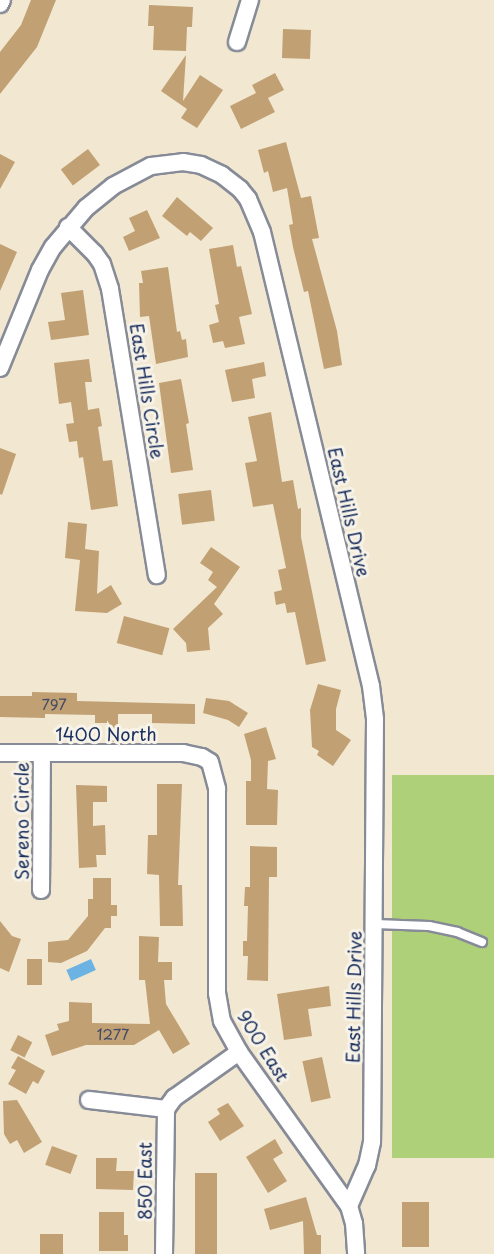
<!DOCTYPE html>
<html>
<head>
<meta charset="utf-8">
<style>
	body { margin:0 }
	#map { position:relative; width:494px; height:1254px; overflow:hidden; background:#f2e7d0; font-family:"Playpen Sans",sans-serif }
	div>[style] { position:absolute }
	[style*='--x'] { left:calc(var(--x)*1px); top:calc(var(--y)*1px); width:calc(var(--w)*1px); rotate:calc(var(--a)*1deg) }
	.green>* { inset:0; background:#add078; transform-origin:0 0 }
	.water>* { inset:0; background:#6cb3e3; transform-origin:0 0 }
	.building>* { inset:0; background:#c1a074; transform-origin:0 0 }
	.roads { filter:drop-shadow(2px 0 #868b97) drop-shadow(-2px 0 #868b97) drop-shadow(0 2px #868b97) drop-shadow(0 -2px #868b97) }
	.lane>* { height:8px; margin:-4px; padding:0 4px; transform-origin:4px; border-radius:4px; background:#fff }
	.street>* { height:16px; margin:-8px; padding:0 8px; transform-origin:8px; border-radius:8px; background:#fff }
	span { translate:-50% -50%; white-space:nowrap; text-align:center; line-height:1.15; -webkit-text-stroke:6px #f7f3e8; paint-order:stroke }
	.number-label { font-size:15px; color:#444b64 }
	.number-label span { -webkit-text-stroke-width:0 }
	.street-label { font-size:18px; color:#1b2f5e }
</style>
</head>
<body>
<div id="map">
	<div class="green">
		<div style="left:392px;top:775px;width:102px;height:383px"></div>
	</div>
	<div class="water">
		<div style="left:91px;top:959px;width:12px;height:27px;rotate:66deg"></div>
	</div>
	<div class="building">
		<div style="clip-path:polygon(31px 0,56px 0,37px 47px,0 94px,0 52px,21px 25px)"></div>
		<div style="clip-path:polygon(149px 5px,193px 7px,192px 27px,187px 27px,186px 51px,153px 50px,154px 26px,148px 26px)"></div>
		<div style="left:283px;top:29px;width:28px;height:29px;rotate:2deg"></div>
		<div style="clip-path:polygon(186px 55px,183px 101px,200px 75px,223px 90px,197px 128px,181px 118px,187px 109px,161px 91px)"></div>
		<div style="clip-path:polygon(275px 73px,284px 90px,268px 98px,275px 112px,241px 129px,230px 106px,256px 93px,252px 85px)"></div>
		<div style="clip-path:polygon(286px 142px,301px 198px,311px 196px,319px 238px,312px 239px,337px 331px,342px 365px,324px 369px,308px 291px,304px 292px,293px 247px,289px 225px,293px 224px,287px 188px,273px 192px,268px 171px,264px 173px,258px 150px)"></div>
		<div style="left:88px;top:149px;width:20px;height:34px;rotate:53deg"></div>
		<div style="clip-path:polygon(0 154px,15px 162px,0 189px)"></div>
		<div style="clip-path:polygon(177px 197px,213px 228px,201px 241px,190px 232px,187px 236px,162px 216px)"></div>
		<div style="clip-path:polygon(147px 210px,160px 238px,129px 251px,123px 237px,135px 231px,129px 218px)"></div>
		<div style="clip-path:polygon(0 244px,17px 252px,0 291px)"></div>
		<div style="clip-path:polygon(233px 245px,237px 267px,241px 266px,252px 314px,239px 317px,245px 344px,225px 348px,223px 341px,213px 343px,209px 325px,219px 322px,215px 305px,219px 304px,209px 249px)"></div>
		<div style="clip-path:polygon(168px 267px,177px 332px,180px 331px,182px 340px,186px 339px,188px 357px,156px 364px,149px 316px,140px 317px,139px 283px,143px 283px,141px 271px)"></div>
		<div style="clip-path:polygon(83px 290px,89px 335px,51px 340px,48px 322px,65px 320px,61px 293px)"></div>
		<div style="clip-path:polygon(89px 359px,92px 382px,85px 382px,88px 410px,99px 408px,102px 426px,98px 427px,103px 461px,112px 460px,118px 506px,91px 510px,83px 457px,79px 458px,77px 441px,69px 442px,66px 424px,74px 423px,71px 402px,59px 404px,54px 363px)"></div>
		<div style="clip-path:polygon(264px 362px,266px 376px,252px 379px,255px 398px,232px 402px,225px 370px)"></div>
		<div style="clip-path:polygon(181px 379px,189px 423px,186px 424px,193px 470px,171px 473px,159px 383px)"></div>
		<div style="clip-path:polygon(271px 412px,282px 482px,293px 480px,298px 509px,301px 508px,301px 537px,326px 661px,306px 665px,295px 612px,287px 613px,285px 603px,276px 605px,274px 592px,282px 590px,278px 570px,286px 568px,273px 504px,253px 507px,245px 463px,257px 461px,248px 417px)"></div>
		<div style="clip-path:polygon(0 448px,16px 454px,2px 495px,0 494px)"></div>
		<div style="left:211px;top:490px;width:31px;height:33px;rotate:83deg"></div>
		<div style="clip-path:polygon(68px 522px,87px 524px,85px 549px,99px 551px,97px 594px,111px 585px,122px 604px,107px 613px,75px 611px,80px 560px,65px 558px)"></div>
		<div style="clip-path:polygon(211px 547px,240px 567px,214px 604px,223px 614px,208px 628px,210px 650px,187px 652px,186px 643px,173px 629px,217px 587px,208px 580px,213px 572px,200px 563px)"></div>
		<div style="left:124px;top:616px;width:47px;height:28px;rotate:15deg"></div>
		<div style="clip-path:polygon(318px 684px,341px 690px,336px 709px,336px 730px,351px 740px,333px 766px,317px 755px,319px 751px,312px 747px,310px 710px)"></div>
		<div style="clip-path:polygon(32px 692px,77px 693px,77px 701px,195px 704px,195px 724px,152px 723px,152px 714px,118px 714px,118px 742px,108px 742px,108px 723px,95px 723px,95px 715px,45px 714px,45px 718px,0 717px,0 696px,32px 696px)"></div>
		<div style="clip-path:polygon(206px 698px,229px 701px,248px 713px,239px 727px,228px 720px,203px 713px)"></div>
		<div style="clip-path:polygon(266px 727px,276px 759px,268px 761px,267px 789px,278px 790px,277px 825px,246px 825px,246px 781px,251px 781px,251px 760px,244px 734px)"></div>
		<div style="clip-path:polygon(157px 784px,182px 784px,178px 885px,182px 885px,183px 926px,160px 926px,159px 875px,147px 874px,148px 835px,157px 835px)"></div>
		<div style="clip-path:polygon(76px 785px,107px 786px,107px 802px,93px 802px,93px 826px,105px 825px,106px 855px,96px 855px,97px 867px,79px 868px)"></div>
		<div style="clip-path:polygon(250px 846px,277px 847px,277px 877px,269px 877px,268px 981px,247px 980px,248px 956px,243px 956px,243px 941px,247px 941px,248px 906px,244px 906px,245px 887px,250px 887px)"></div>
		<div style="clip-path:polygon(93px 878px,111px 878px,111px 905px,117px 905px,117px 916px,111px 916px,111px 928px,105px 928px,87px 951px,61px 963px,48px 962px,48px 942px,68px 940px,88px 916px,88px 899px,93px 899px)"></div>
		<div style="clip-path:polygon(0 921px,12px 936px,21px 939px,9px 972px,0 968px)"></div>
		<div style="clip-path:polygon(139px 936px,159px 937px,158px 962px,172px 962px,172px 980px,164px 980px,166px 1004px,190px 1044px,173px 1054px,159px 1030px,134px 1045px,86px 1045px,52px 1056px,45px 1035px,59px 1030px,57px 1024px,69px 1021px,69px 1002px,92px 1003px,92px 1023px,150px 1024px,145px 980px,139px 980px)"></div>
		<div style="left:27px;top:959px;width:15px;height:26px"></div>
		<div style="clip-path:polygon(329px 986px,331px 1006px,308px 1009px,312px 1036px,284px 1040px,277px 994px)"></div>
		<div style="left:18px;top:1035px;width:16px;height:17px;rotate:27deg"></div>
		<div style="clip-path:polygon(18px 1056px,45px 1071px,38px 1084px,33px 1081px,26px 1094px,8px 1084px,16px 1070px,11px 1068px)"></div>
		<div style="left:322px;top:1057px;width:42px;height:20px;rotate:78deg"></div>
		<div style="clip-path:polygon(17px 1100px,42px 1142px,24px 1153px,17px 1140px,10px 1144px,4px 1134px,3px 1101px)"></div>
		<div style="clip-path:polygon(228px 1103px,244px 1126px,220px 1141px,208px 1122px,220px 1114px,217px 1109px)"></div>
		<div style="clip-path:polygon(275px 1139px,283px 1153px,273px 1159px,287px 1181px,268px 1193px,246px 1157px)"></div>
		<div style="left:52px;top:1146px;width:27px;height:20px;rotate:20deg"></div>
		<div style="clip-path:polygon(96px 1158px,117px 1158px,116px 1171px,134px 1171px,133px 1190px,96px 1189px)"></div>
		<div style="left:195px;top:1173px;width:22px;height:81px"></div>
		<div style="clip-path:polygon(306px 1197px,317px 1235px,321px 1235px,321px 1254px,304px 1254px,303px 1221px,270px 1230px,264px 1209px)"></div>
		<div style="left:402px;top:1202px;width:27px;height:45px"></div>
		<div style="clip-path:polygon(99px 1212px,124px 1212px,124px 1235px,128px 1235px,128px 1251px,99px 1251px)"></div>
		<div style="left:40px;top:1234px;width:23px;height:20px"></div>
	</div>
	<div class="roads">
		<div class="lane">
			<div style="--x:375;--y:924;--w:54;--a:2.1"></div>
			<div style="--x:429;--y:926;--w:29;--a:12"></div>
			<div style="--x:457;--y:932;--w:27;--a:22"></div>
		</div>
		<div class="street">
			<div style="--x:0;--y:4;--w:4;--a:-63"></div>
			<div style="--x:237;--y:42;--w:44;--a:-72.8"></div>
			<div style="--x:68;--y:227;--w:38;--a:45"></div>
			<div style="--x:95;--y:254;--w:12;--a:55"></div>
			<div style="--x:102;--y:264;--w:26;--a:72"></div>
			<div style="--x:110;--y:289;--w:290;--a:80.7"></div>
			<div style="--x:0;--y:368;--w:106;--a:-67.8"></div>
			<div style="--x:40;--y:270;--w:26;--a:-61"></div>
			<div style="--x:53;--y:247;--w:51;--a:-49.8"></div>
			<div style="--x:86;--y:208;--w:35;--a:-39"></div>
			<div style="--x:113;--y:186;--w:43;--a:-27.8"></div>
			<div style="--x:151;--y:166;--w:32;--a:-7"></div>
			<div style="--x:183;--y:162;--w:18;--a:9"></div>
			<div style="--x:201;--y:165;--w:23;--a:25"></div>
			<div style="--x:222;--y:175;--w:23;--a:38"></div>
			<div style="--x:240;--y:189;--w:13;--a:51"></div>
			<div style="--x:248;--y:199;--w:36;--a:67"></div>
			<div style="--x:262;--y:232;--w:467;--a:76.5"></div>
			<div style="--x:371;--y:686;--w:33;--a:83"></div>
			<div style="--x:375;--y:719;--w:423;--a:90.4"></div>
			<div style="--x:372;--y:1142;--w:24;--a:102"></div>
			<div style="--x:367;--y:1165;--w:45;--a:113.7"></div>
			<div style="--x:0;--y:753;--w:183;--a:0"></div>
			<div style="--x:183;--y:753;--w:19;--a:12"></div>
			<div style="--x:202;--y:757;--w:9;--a:32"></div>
			<div style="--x:210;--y:762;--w:28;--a:75"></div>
			<div style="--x:217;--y:789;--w:204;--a:90"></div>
			<div style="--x:217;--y:993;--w:28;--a:80"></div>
			<div style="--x:222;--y:1021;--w:35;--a:61"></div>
			<div style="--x:239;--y:1052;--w:189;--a:54.5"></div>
			<div style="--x:349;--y:1206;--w:18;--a:74"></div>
			<div style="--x:354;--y:1223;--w:31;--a:86"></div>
			<div style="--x:41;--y:890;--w:137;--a:-89.6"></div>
			<div style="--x:89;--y:1100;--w:78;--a:6.7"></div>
			<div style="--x:164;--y:1254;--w:145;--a:-89.2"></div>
			<div style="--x:166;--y:1109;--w:14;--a:-54"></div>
			<div style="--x:174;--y:1098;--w:80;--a:-35.3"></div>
		</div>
	</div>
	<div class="number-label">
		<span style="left:54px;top:704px">797</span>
		<span style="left:113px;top:1034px">1277</span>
	</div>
	<div class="street-label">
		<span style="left:147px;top:391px;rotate:81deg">East Hills Circle</span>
		<span style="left:349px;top:512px;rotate:77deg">East Hills Drive</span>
		<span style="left:106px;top:734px">1400 North</span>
		<span style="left:22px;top:821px;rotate:-90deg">Sereno Circle</span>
		<span style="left:354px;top:997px;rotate:-89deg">East Hills Drive</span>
		<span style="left:263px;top:1046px;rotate:58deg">900 East</span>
		<span style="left:145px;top:1181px;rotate:-90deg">850 East</span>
	</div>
</div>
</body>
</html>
